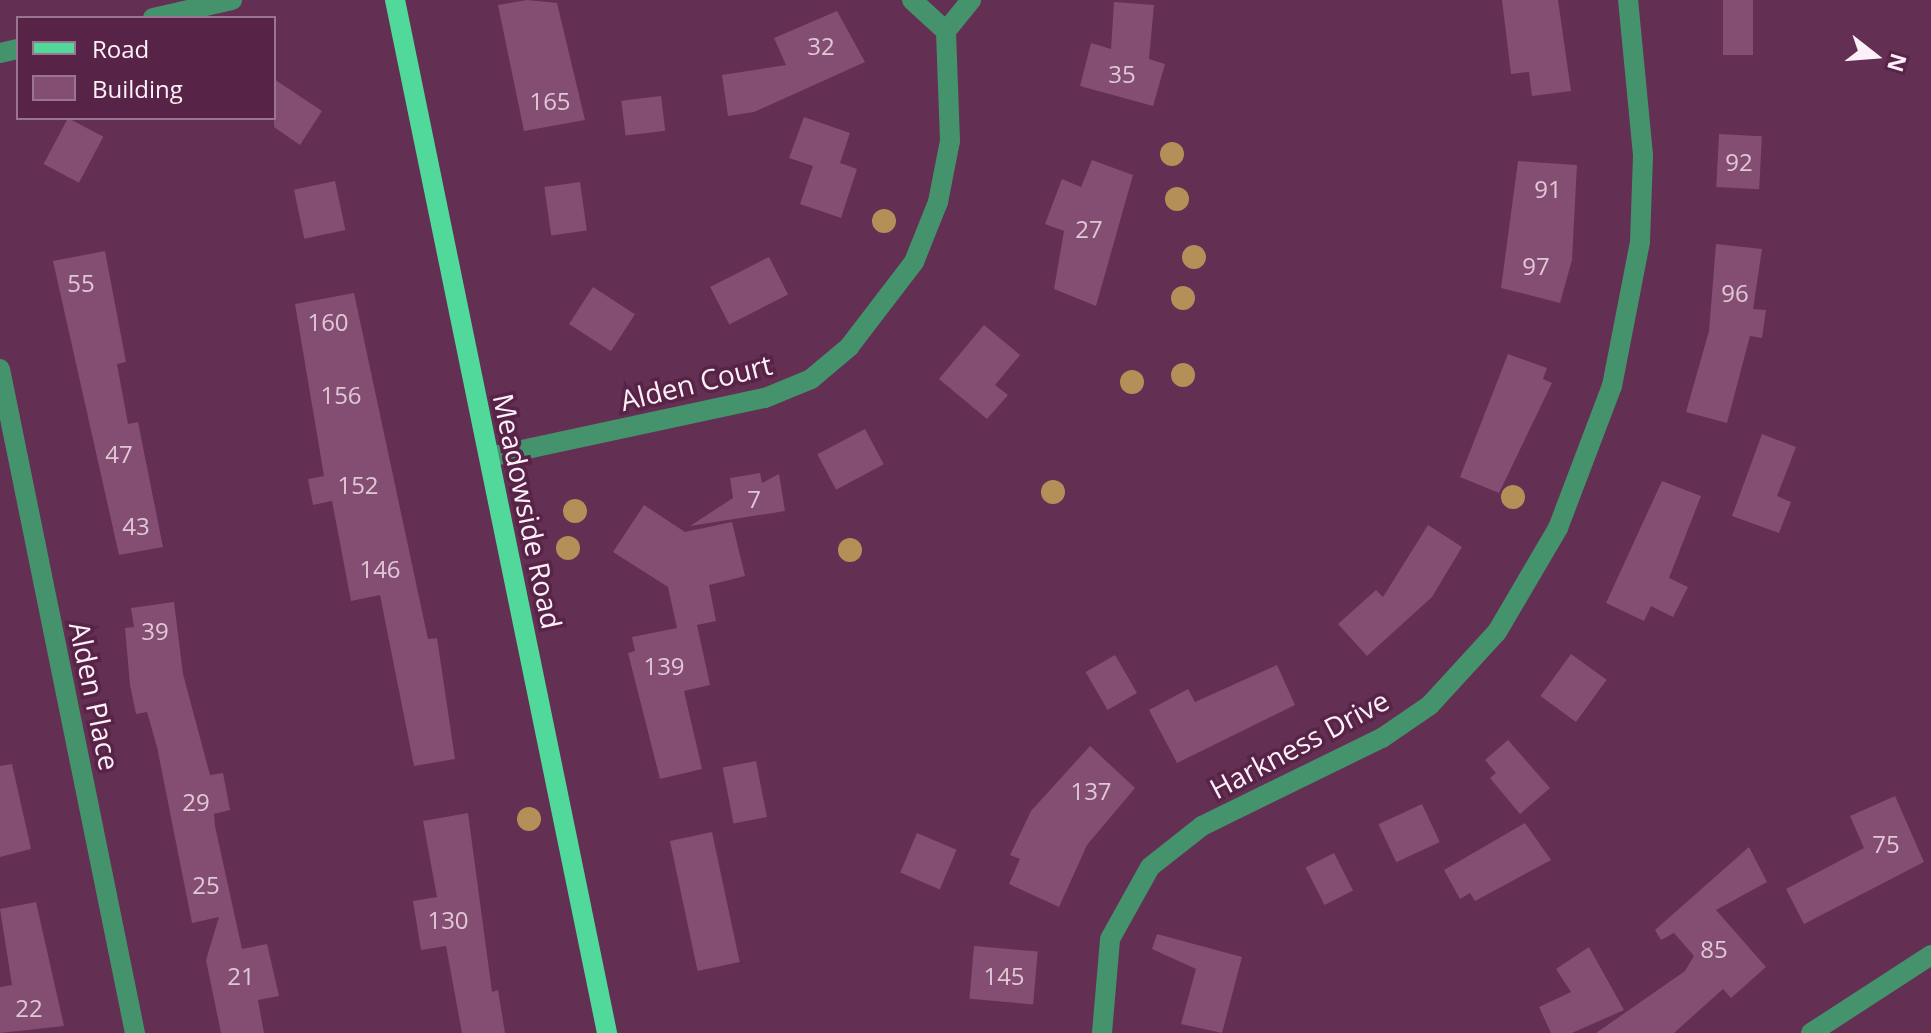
<!DOCTYPE html>
<html>
<head>
<meta charset="utf-8">
<style>
	body { margin:0 }
	#map { position:relative; width:1931px; height:1033px; overflow:hidden; background:#632f53; font-family:"Open Sans",sans-serif }
	div>[style] { position:absolute }
	[style*='--x'] { left:calc(var(--x)*1px); top:calc(var(--y)*1px); width:calc(var(--w)*1px); rotate:calc(var(--a)*1deg) }
	.building>* { inset:0; background:#844d72; transform-origin:0 0 }
	.minor>* { height:20px; margin:-10px; padding:0 10px; transform-origin:10px; border-radius:10px; background:#45936d }
	.major>* { height:20px; margin:-10px; padding:0 10px; transform-origin:10px; border-radius:10px; background:#51d99b }
	.trees>* { width:24px; height:24px; margin:-12px; border-radius:50%; background:#b39058 }
	span { translate:-50% -50%; white-space:nowrap; text-align:center; line-height:1.15; -webkit-text-stroke:7px #572448; paint-order:stroke }
	.number-label { font-size:24px; color:#e0c7d6 }
	.number-label span { -webkit-text-stroke-width:0 }
	.street-label { font-size:28px; color:#fef0f8 }
	.legend { position:absolute; left:16px; top:16px; width:260px; height:104px; box-sizing:border-box; background:#572448; border:2px solid #9a768e; margin:0; padding:10px 14px; list-style:none; font-size:24px; color:#fef0f8 }
	.legend li { display:flex; align-items:center; gap:16px; height:40px }
	.legend b { width:40px; border:2px solid #9a768e }
	.north { position:absolute; left:1835px; top:16px; width:80px; height:80px; -webkit-text-stroke:6px #572448; paint-order:stroke; rotate:107deg; font-size:22px; font-weight:700; line-height:32px; text-align:center; color:#fef0f8 }
	.north::after { content:''; display:block; margin:auto; width:28px; height:36px; background:#fef0f8; clip-path:polygon(50% 0,100% 100%,50% 72%,0 100%) }
</style>
</head>
<body>
<div id="map">
	<div class="building">
		<div style="clip-path:polygon(527px 0,557px 3px,585px 120px,524px 131px,498px 5px)"></div>
		<div style="clip-path:polygon(1502px 0,1558px 0,1571px 91px,1532px 96px,1529px 72px,1511px 74px)"></div>
		<div style="left:1723px;top:0;width:30px;height:55px"></div>
		<div style="clip-path:polygon(1114px 2px,1154px 5px,1149px 59px,1165px 64px,1153px 106px,1080px 86px,1091px 43px,1111px 49px)"></div>
		<div style="clip-path:polygon(837px 11px,865px 62px,754px 112px,728px 116px,722px 75px,786px 65px,774px 38px)"></div>
		<div style="clip-path:polygon(274px 79px,322px 111px,300px 145px,274px 127px)"></div>
		<div style="left:661px;top:96px;width:35px;height:40px;rotate:83deg"></div>
		<div style="clip-path:polygon(804px 117px,850px 133px,840px 163px,857px 169px,841px 218px,800px 204px,813px 166px,789px 158px)"></div>
		<div style="left:68px;top:118px;width:40px;height:52px;rotate:28deg"></div>
		<div style="left:1719px;top:134px;width:43px;height:53px;rotate:3deg"></div>
		<div style="clip-path:polygon(1092px 160px,1133px 175px,1096px 306px,1054px 289px,1064px 231px,1045px 224px,1062px 179px,1081px 187px)"></div>
		<div style="clip-path:polygon(1518px 161px,1577px 165px,1572px 260px,1560px 303px,1501px 288px)"></div>
		<div style="left:335px;top:181px;width:50px;height:42px;rotate:78deg"></div>
		<div style="left:580px;top:182px;width:49px;height:36px;rotate:82deg"></div>
		<div style="clip-path:polygon(1716px 244px,1762px 249px,1753px 309px,1766px 310px,1762px 338px,1750px 336px,1727px 423px,1686px 412px,1709px 331px)"></div>
		<div style="clip-path:polygon(105px 251px,126px 362px,117px 364px,128px 424px,138px 422px,163px 547px,119px 555px,53px 261px)"></div>
		<div style="left:769px;top:257px;width:42px;height:66px;rotate:63deg"></div>
		<div style="left:593px;top:287px;width:50px;height:44px;rotate:33deg"></div>
		<div style="clip-path:polygon(354px 293px,428px 639px,437px 638px,455px 759px,414px 766px,380px 595px,351px 601px,332px 501px,313px 505px,308px 479px,324px 476px,295px 304px)"></div>
		<div style="clip-path:polygon(984px 325px,1020px 355px,995px 385px,1008px 395px,987px 419px,939px 379px)"></div>
		<div style="clip-path:polygon(1508px 354px,1547px 368px,1543px 379px,1552px 383px,1499px 493px,1460px 477px)"></div>
		<div style="left:865px;top:429px;width:40px;height:54px;rotate:62deg"></div>
		<div style="clip-path:polygon(1762px 434px,1796px 447px,1777px 496px,1791px 502px,1779px 533px,1732px 516px)"></div>
		<div style="clip-path:polygon(760px 473px,762px 483px,779px 474px,785px 511px,690px 526px,733px 498px,730px 478px)"></div>
		<div style="clip-path:polygon(1662px 481px,1701px 496px,1669px 578px,1688px 587px,1673px 617px,1651px 606px,1644px 621px,1606px 603px)"></div>
		<div style="clip-path:polygon(644px 505px,685px 532px,732px 522px,745px 576px,709px 585px,716px 621px,697px 625px,710px 685px,684px 691px,702px 769px,660px 779px,628px 653px,635px 651px,632px 637px,677px 628px,668px 587px,613px 552px)"></div>
		<div style="clip-path:polygon(1428px 525px,1462px 547px,1432px 597px,1367px 656px,1338px 624px,1376px 590px,1383px 597px)"></div>
		<div style="clip-path:polygon(174px 602px,183px 674px,210px 775px,223px 773px,230px 810px,214px 814px,215px 826px,242px 949px,267px 944px,279px 996px,258px 1000px,264px 1033px,221px 1033px,206px 960px,219px 917px,192px 923px,157px 747px,147px 712px,136px 714px,130px 685px,125px 628px,134px 627px,131px 608px)"></div>
		<div style="left:1571px;top:654px;width:44px;height:52px;rotate:36deg"></div>
		<div style="left:1115px;top:655px;width:44px;height:34px;rotate:60deg"></div>
		<div style="clip-path:polygon(1277px 665px,1295px 705px,1177px 763px,1149px 710px,1188px 689px,1195px 702px)"></div>
		<div style="clip-path:polygon(1508px 740px,1550px 788px,1520px 814px,1490px 778px,1496px 773px,1485px 760px)"></div>
		<div style="clip-path:polygon(1090px 746px,1135px 788px,1087px 845px,1059px 907px,1009px 884px,1020px 859px,1010px 855px,1031px 811px)"></div>
		<div style="left:756px;top:761px;width:57px;height:34px;rotate:79deg"></div>
		<div style="clip-path:polygon(12px 764px,31px 849px,0 857px,0 766px)"></div>
		<div style="clip-path:polygon(1895px 796px,1924px 862px,1804px 924px,1786px 889px,1864px 848px,1850px 816px)"></div>
		<div style="left:1422px;top:804px;width:42px;height:48px;rotate:65deg"></div>
		<div style="clip-path:polygon(468px 813px,492px 992px,498px 990px,505px 1033px,462px 1033px,446px 946px,421px 950px,413px 901px,437px 897px,423px 821px)"></div>
		<div style="clip-path:polygon(1525px 823px,1551px 860px,1475px 901px,1470px 893px,1460px 899px,1444px 870px)"></div>
		<div style="left:712px;top:832px;width:133px;height:43px;rotate:78deg"></div>
		<div style="left:917px;top:833px;width:43px;height:43px;rotate:23deg"></div>
		<div style="clip-path:polygon(1749px 847px,1767px 882px,1716px 910px,1766px 967px,1731px 998px,1723px 989px,1674px 1033px,1596px 1033px,1685px 971px,1694px 956px,1674px 933px,1661px 940px,1655px 930px)"></div>
		<div style="left:1334px;top:853px;width:42px;height:32px;rotate:63deg"></div>
		<div style="clip-path:polygon(36px 902px,64px 1026px,0 1033px,0 987px,12px 985px,0 909px)"></div>
		<div style="clip-path:polygon(1157px 934px,1242px 957px,1222px 1033px,1181px 1024px,1196px 969px,1152px 949px)"></div>
		<div style="left:974px;top:946px;width:64px;height:53px;rotate:5deg"></div>
		<div style="clip-path:polygon(1589px 947px,1624px 1010px,1572px 1033px,1551px 1033px,1539px 1007px,1571px 992px,1556px 969px)"></div>
	</div>
	<div class="minor">
		<div style="--x:912;--y:0;--w:46;--a:42.4"></div>
		<div style="--x:153;--y:18;--w:81;--a:-12.8"></div>
		<div style="--x:0;--y:53;--w:18;--a:-13"></div>
		<div style="--x:0;--y:369;--w:678;--a:78.51"></div>
		<div style="--x:489;--y:457;--w:282;--a:-12.1"></div>
		<div style="--x:765;--y:398;--w:50;--a:-22.4"></div>
		<div style="--x:811;--y:379;--w:50;--a:-40.1"></div>
		<div style="--x:849;--y:347;--w:107;--a:-52.6"></div>
		<div style="--x:914;--y:262;--w:65;--a:-68.2"></div>
		<div style="--x:938;--y:202;--w:62;--a:-78.9"></div>
		<div style="--x:950;--y:141;--w:110;--a:-92.1"></div>
		<div style="--x:946;--y:31;--w:40;--a:-51"></div>
		<div style="--x:1102;--y:1033;--w:94;--a:-85.1"></div>
		<div style="--x:1110;--y:939;--w:82;--a:-60.9"></div>
		<div style="--x:1150;--y:867;--w:66;--a:-38.3"></div>
		<div style="--x:1202;--y:826;--w:200;--a:-26.1"></div>
		<div style="--x:1382;--y:738;--w:58;--a:-34.5"></div>
		<div style="--x:1430;--y:705;--w:99;--a:-47.5"></div>
		<div style="--x:1497;--y:632;--w:121;--a:-59.6"></div>
		<div style="--x:1558;--y:528;--w:152;--a:-69.2"></div>
		<div style="--x:1612;--y:386;--w:147;--a:-79"></div>
		<div style="--x:1640;--y:242;--w:87;--a:-88"></div>
		<div style="--x:1643;--y:155;--w:156;--a:-95.5"></div>
		<div style="--x:1811;--y:1033;--w:143;--a:-33"></div>
	</div>
	<div class="major">
		<div style="--x:395;--y:0;--w:1055;--a:78.4"></div>
	</div>
	<div class="trees">
		<div style="left:1172px;top:154px"></div>
		<div style="left:1177px;top:199px"></div>
		<div style="left:884px;top:221px"></div>
		<div style="left:1194px;top:257px"></div>
		<div style="left:1183px;top:298px"></div>
		<div style="left:1183px;top:375px"></div>
		<div style="left:1132px;top:382px"></div>
		<div style="left:1053px;top:492px"></div>
		<div style="left:1513px;top:497px"></div>
		<div style="left:575px;top:511px"></div>
		<div style="left:568px;top:548px"></div>
		<div style="left:850px;top:550px"></div>
		<div style="left:529px;top:819px"></div>
	</div>
	<div class="number-label">
		<span style="left:821px;top:46px">32</span>
		<span style="left:1122px;top:74px">35</span>
		<span style="left:550px;top:101px">165</span>
		<span style="left:1739px;top:162px">92</span>
		<span style="left:1548px;top:189px">91</span>
		<span style="left:1089px;top:229px">27</span>
		<span style="left:1536px;top:266px">97</span>
		<span style="left:81px;top:283px">55</span>
		<span style="left:1735px;top:293px">96</span>
		<span style="left:328px;top:322px">160</span>
		<span style="left:341px;top:395px">156</span>
		<span style="left:119px;top:454px">47</span>
		<span style="left:358px;top:485px">152</span>
		<span style="left:754px;top:499px">7</span>
		<span style="left:136px;top:526px">43</span>
		<span style="left:380px;top:569px">146</span>
		<span style="left:155px;top:631px">39</span>
		<span style="left:664px;top:666px">139</span>
		<span style="left:1091px;top:791px">137</span>
		<span style="left:196px;top:802px">29</span>
		<span style="left:1886px;top:844px">75</span>
		<span style="left:206px;top:885px">25</span>
		<span style="left:448px;top:920px">130</span>
		<span style="left:1714px;top:949px">85</span>
		<span style="left:241px;top:976px">21</span>
		<span style="left:1004px;top:976px">145</span>
		<span style="left:29px;top:1008px">22</span>
	</div>
	<div class="street-label">
		<span style="left:696px;top:382px;rotate:-14deg">Alden Court</span>
		<span style="left:528px;top:511px;rotate:78deg">Meadowside Road</span>
		<span style="left:95px;top:696px;rotate:78deg">Alden Place</span>
		<span style="left:1299px;top:744px;rotate:-28deg">Harkness Drive</span>
	</div>
	<ul class="legend">
	<li><b style="height:10px;background:#51d99b"></b>Road</li>
	<li><b style="height:22px;background:#844d72"></b>Building</li>
	</ul>
	<div class="north">N</div>
</div>
</body>
</html>
